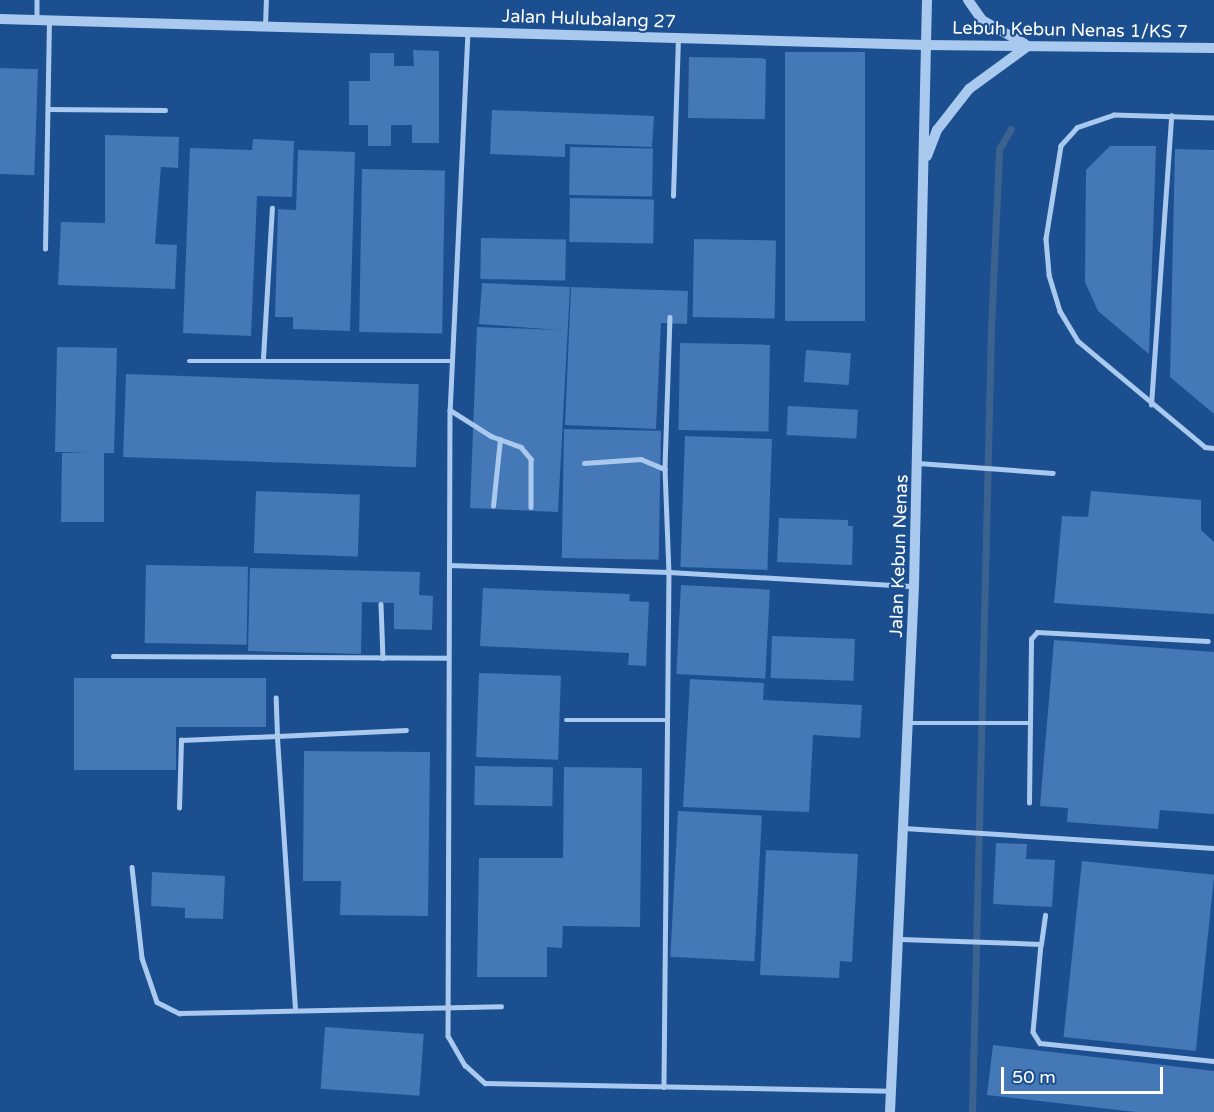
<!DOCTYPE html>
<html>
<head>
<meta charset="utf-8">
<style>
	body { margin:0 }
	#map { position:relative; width:1214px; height:1112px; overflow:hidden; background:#1b4f8f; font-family:"Varela Round",sans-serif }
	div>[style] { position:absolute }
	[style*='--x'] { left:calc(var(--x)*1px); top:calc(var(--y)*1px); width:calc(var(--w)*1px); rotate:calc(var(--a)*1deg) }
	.stream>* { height:7px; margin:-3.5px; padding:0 3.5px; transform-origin:3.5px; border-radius:3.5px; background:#3c6290 }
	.building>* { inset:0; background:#4478b7; transform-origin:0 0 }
	.service>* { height:4.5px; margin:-2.25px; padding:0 2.25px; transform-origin:2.25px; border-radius:2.25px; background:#a9c9ee }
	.tertiary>* { height:10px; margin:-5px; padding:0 5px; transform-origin:5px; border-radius:5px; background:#a9c9ee }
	span { translate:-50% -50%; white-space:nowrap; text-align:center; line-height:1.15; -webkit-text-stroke:4.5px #1b4f8f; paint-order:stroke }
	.street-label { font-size:18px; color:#fff }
	.scale { position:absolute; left:1001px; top:1067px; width:162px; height:27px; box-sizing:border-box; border:3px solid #fff; border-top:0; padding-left:8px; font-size:18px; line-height:21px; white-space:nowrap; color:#fff; -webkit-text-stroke:4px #1b4f8f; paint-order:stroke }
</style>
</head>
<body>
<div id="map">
	<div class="stream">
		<div style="--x:972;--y:1112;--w:784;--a:-88.61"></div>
		<div style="--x:991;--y:328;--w:179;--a:-87.4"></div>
		<div style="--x:999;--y:149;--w:23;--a:-59"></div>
	</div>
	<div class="building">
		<div style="clip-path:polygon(413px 50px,439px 51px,439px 143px,412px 143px,412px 125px,391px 125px,391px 146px,368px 146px,368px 125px,349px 125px,349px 81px,370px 81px,370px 53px,394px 53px,394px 66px,414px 66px)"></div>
		<div style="left:785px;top:52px;width:80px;height:269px"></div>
		<div style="left:689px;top:57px;width:77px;height:61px;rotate:1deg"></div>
		<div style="left:0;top:68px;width:38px;height:106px;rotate:2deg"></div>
		<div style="clip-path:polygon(492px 110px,654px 116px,652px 147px,565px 144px,565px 157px,490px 154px)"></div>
		<div style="clip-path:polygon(105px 135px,179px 137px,178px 168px,161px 167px,155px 244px,177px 245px,175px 289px,58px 285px,61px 222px,105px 223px)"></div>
		<div style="clip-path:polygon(253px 139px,294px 141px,292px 197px,257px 196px,251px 336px,183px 333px,190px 148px,252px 150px)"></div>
		<div style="clip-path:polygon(1110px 146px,1156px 146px,1149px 354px,1098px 311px,1085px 282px,1086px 170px)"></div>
		<div style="left:570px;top:147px;width:83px;height:48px;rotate:1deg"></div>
		<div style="clip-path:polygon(1175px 149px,1214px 150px,1214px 414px,1170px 377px)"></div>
		<div style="clip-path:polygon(298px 150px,355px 152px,350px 331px,293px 329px,293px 317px,275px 317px,278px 209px,296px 210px)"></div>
		<div style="left:362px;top:169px;width:83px;height:163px;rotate:1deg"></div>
		<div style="left:570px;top:198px;width:84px;height:44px;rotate:1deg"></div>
		<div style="left:481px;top:238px;width:85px;height:41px;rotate:1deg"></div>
		<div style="left:694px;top:239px;width:82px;height:78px;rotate:1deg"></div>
		<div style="clip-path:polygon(482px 283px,570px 287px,558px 512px,470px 508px,477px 327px,560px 330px,479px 324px)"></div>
		<div style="clip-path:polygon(571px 287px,688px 291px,687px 324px,661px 323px,656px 429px,565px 425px)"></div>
		<div style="left:680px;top:343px;width:90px;height:87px;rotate:1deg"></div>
		<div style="clip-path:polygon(57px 347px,117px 348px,114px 453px,104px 453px,104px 522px,61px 522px,62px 453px,89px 452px,55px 452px)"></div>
		<div style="left:806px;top:350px;width:45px;height:32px;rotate:4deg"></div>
		<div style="left:126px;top:374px;width:293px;height:83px;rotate:2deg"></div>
		<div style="left:788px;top:406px;width:70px;height:29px;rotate:3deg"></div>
		<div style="left:564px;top:429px;width:97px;height:129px;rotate:1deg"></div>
		<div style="left:685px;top:436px;width:87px;height:131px;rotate:2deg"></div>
		<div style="left:256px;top:491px;width:104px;height:62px;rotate:2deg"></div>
		<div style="clip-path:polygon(1091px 491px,1201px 500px,1201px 530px,1214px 542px,1214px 614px,1054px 603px,1062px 516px,1088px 517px)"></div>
		<div style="clip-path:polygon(779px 518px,848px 520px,848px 526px,853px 526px,852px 565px,777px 562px)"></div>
		<div style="left:146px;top:565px;width:102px;height:78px;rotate:1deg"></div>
		<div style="clip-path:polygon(250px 568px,420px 572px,419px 595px,433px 596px,432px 630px,394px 629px,394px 603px,362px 602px,361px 654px,248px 651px)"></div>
		<div style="left:681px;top:585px;width:89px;height:89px;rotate:3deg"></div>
		<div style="clip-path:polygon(483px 588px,630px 594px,629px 601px,649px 602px,646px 666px,628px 665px,629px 653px,480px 646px)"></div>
		<div style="left:772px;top:636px;width:83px;height:42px;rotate:2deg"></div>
		<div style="clip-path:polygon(1054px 640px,1214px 652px,1214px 814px,1160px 810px,1158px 829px,1067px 822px,1068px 808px,1040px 806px)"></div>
		<div style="left:479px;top:673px;width:82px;height:84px;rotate:2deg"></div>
		<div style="clip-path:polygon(74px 678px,266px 678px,266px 727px,176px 727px,176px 770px,74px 770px)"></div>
		<div style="clip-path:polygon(690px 679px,764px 683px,763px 700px,862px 705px,860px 738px,813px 735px,809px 812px,683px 807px)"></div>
		<div style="clip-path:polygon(304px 751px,430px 752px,428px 916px,340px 915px,341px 881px,303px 881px)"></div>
		<div style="left:475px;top:766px;width:78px;height:39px;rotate:1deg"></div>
		<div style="clip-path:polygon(564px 767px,642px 768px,640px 927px,563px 926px,562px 948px,547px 947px,547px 977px,477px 977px,479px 858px,563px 858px)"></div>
		<div style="left:678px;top:811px;width:84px;height:146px;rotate:3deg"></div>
		<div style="clip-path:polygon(996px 843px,1027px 844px,1026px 859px,1055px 860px,1052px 907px,993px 904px)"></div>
		<div style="clip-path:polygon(766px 850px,858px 854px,852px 962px,840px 961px,839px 978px,760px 975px)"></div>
		<div style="left:1082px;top:861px;width:133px;height:177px;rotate:6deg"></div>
		<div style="clip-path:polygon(152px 872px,225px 876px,223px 919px,185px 918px,185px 908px,151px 906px)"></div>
		<div style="left:325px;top:1027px;width:99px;height:62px;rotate:4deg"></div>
		<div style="clip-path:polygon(993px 1045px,1214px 1071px,1214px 1112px,1135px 1112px,987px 1095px)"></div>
	</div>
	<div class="service">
		<div style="--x:37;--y:0;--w:20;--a:90"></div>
		<div style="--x:265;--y:26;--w:26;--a:-88"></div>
		<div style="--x:468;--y:32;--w:378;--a:92.7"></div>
		<div style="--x:450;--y:410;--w:626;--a:90.18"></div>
		<div style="--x:448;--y:1036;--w:34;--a:60"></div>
		<div style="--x:465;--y:1065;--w:27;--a:42"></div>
		<div style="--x:485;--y:1083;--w:405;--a:1.1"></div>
		<div style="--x:48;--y:109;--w:117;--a:0.5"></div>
		<div style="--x:1214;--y:118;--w:100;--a:-178.3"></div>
		<div style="--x:1114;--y:115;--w:39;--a:161"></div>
		<div style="--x:1077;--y:128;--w:24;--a:132"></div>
		<div style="--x:1061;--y:146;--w:94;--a:99.2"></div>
		<div style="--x:1046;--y:239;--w:36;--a:85"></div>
		<div style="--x:1049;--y:275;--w:38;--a:73"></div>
		<div style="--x:1060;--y:311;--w:35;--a:59"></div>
		<div style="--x:1078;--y:341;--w:165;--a:39.8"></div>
		<div style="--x:1205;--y:447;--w:9;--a:6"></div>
		<div style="--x:673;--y:196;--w:158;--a:-88.2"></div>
		<div style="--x:45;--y:249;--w:228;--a:-89"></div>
		<div style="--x:670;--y:317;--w:152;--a:91.9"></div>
		<div style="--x:665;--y:469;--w:103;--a:87.8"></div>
		<div style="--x:669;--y:572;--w:245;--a:3.3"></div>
		<div style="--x:263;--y:358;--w:150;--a:-86.6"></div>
		<div style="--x:189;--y:361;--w:263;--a:0"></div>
		<div style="--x:1151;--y:405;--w:290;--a:-86"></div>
		<div style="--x:450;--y:410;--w:49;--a:32.4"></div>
		<div style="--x:491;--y:436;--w:32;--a:20"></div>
		<div style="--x:521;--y:447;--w:16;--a:50"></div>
		<div style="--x:531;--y:459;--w:48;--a:90"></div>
		<div style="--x:584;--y:463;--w:57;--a:-4"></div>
		<div style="--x:641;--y:459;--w:26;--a:23"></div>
		<div style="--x:918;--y:463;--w:135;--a:4.2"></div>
		<div style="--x:493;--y:506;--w:67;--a:-84"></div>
		<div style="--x:449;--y:565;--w:220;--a:1.8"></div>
		<div style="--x:669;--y:572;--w:515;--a:90.56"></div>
		<div style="--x:381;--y:604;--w:54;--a:87.9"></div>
		<div style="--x:113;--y:656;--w:335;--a:0.3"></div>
		<div style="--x:566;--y:720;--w:101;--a:0"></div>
		<div style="--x:909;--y:723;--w:121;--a:0"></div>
		<div style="--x:1030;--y:723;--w:84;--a:-89.3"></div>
		<div style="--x:1031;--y:639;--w:9;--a:-49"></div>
		<div style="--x:1037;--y:632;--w:171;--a:3"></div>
		<div style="--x:1029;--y:803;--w:80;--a:-89.3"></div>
		<div style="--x:179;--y:808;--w:68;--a:-88.3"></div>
		<div style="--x:181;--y:740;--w:96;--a:-2.4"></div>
		<div style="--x:277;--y:736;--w:38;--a:-92"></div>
		<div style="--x:904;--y:828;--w:311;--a:3.7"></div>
		<div style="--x:132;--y:867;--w:92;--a:83.7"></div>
		<div style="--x:142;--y:958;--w:46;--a:71.2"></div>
		<div style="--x:157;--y:1002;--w:25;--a:27"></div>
		<div style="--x:179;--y:1013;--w:322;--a:-1.2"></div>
		<div style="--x:900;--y:939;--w:141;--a:2"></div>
		<div style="--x:1041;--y:944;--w:29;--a:-82"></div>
		<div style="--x:1041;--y:944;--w:88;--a:95.2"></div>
		<div style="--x:1033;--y:1032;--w:13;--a:58"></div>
		<div style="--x:1040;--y:1043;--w:175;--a:5.9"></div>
		<div style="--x:295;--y:1009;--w:274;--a:-93.8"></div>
		<div style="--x:277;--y:736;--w:129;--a:-2.7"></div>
	</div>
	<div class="tertiary">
		<div style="--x:968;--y:0;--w:24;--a:55"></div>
		<div style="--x:982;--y:20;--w:49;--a:29.2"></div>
		<div style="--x:0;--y:19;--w:926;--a:1.61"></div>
		<div style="--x:926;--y:45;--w:288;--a:0.6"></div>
		<div style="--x:927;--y:156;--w:28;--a:-69"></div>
		<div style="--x:937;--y:130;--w:52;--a:-52"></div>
		<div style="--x:969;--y:89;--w:73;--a:-36.1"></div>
		<div style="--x:890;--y:1112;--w:527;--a:-87.39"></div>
		<div style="--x:914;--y:586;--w:586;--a:-88.73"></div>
	</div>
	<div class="street-label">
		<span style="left:589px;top:19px;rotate:2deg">Jalan Hulubalang 27</span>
		<span style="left:1070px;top:30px;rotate:1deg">Lebuh Kebun Nenas 1/KS 7</span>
		<span style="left:899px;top:556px;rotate:-88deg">Jalan Kebun Nenas</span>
	</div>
	<div class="scale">50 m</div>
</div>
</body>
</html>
